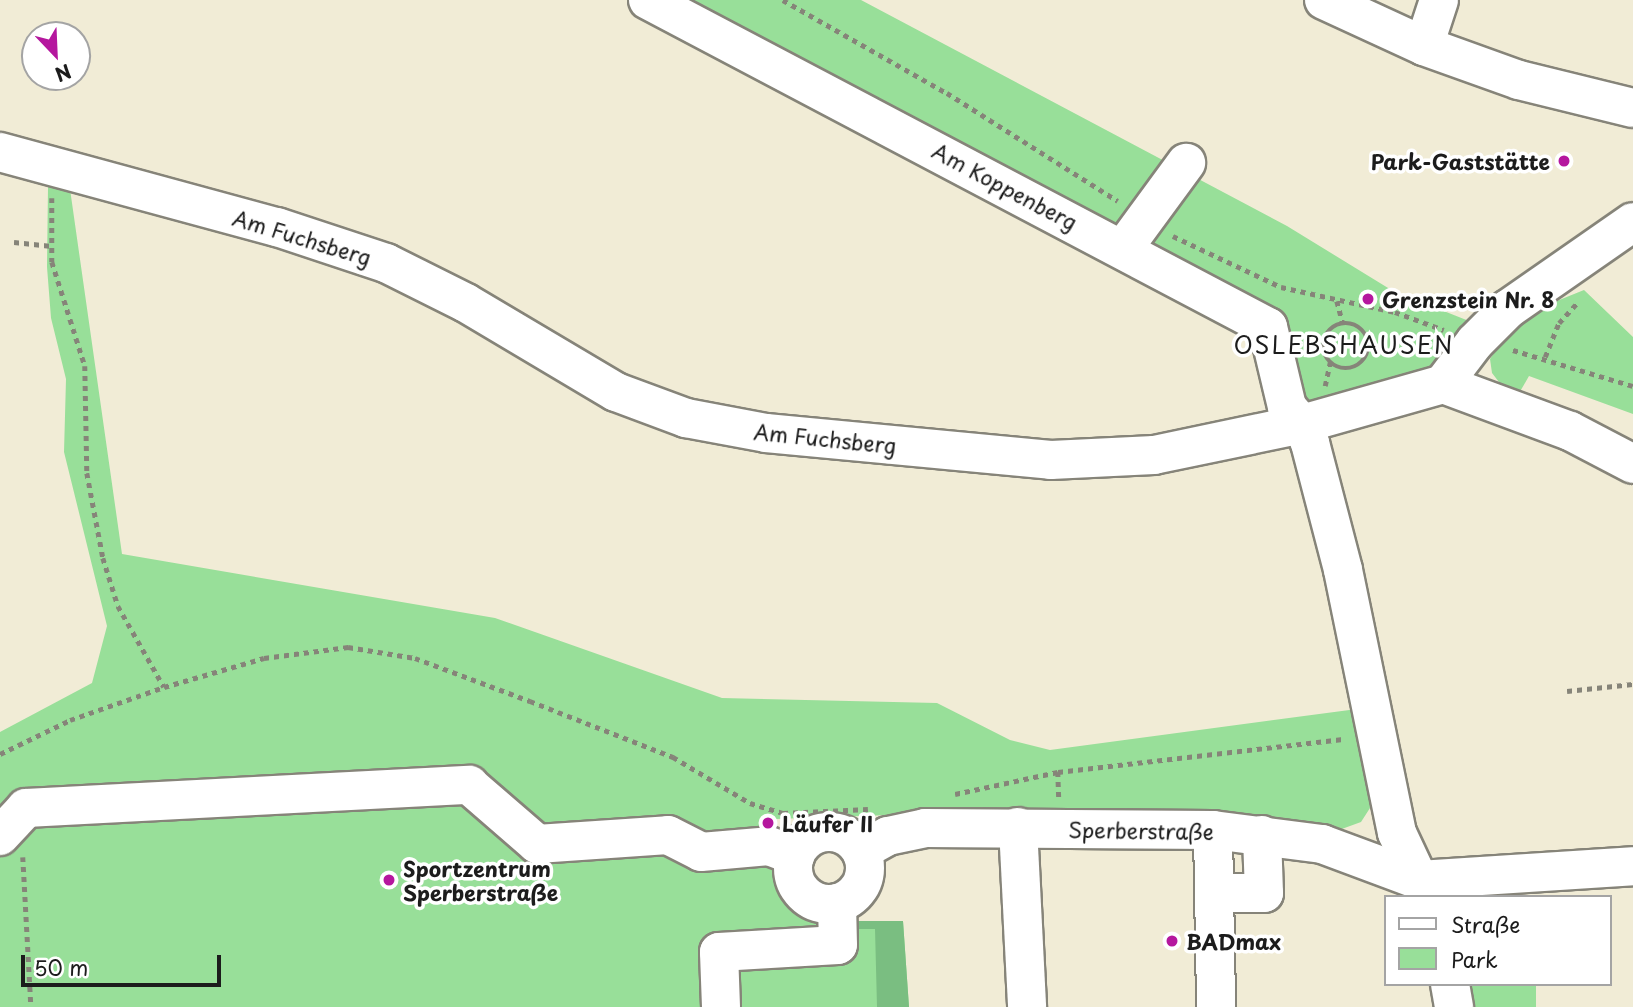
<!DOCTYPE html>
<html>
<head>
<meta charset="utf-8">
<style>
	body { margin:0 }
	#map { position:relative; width:1633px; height:1007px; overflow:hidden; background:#f1ecd6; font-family:"Playpen Sans",sans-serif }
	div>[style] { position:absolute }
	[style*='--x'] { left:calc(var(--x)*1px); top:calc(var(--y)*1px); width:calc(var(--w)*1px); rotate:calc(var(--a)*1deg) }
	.green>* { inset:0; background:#98df99; transform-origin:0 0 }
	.forest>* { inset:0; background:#7abe81 }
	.path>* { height:4.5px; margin-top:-2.25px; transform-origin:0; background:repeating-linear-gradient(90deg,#868479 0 5px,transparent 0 10px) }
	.path>.ring { margin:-2.25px; padding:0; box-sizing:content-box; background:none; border:4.5px solid #868479; border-radius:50% }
	.roads { filter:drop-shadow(2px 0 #868479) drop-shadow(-2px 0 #868479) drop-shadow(0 2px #868479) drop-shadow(0 -2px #868479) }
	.minor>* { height:38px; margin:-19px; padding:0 19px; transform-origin:19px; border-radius:19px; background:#fff }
	.minor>.ring { margin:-19px; padding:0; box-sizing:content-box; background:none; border:38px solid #fff; border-radius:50% }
	.major>* { height:38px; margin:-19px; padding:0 19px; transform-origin:19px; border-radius:19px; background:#fff }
	.dots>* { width:19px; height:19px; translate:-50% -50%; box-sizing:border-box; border:4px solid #fff; border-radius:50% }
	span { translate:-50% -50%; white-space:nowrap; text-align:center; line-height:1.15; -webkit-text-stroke:7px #fff; paint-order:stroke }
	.poi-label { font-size:21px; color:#1c1c1c; font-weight:700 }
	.right { translate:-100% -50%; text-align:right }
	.left { translate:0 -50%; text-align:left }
	.street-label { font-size:21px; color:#1c1c1c }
	.quarter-label { font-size:24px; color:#1c1c1c; letter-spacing:2px }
	.legend { position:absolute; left:1384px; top:895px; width:228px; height:91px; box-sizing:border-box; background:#fff; border:2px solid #a4a4a4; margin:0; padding:9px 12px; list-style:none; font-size:21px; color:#1c1c1c }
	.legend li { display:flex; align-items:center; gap:14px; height:35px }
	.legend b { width:35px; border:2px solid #a4a4a4 }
	.north { position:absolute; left:21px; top:21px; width:70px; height:70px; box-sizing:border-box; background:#fff; border:2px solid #a4a4a4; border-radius:50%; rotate:157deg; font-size:19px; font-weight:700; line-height:28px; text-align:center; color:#1c1c1c }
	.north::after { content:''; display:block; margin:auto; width:24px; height:32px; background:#b5179e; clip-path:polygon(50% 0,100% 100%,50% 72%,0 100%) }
	.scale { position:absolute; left:21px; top:955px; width:200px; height:32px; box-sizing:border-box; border:4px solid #1c1c1c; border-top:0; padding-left:9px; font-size:21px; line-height:24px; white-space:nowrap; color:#1c1c1c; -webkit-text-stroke:5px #fff; paint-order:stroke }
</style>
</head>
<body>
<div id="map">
	<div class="green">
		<div style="clip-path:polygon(679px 0,861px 0,1287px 226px,1393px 291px,1469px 321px,1438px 364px,1413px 377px,1300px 405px,1277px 319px)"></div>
		<div style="clip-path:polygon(48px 187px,70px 189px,122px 554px,495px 618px,722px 698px,937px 703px,1010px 740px,1050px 750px,1357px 709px,1375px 792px,1370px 808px,1361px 822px,1339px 830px,1278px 817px,948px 813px,776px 819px,779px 889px,787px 904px,800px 916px,825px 924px,903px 921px,909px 1007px,0 1007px,0 732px,92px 683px,107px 626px,64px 452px,66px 379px,51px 318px,47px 267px)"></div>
		<div style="clip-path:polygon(1584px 290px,1633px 337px,1633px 414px,1529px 376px,1518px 395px,1502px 386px,1492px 373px,1490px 359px,1508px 332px,1532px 311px)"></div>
		<div style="left:1470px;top:984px;width:66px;height:23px"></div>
	</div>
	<div class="forest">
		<div style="clip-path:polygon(855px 921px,903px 921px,909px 1007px,877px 1007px,875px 929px,856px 929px)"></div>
	</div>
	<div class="path">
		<div style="--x:783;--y:0;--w:189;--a:29.6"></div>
		<div style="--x:947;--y:93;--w:202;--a:32.3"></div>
		<div style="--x:52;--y:198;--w:64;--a:90"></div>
		<div style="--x:52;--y:262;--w:109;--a:72.4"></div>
		<div style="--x:85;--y:366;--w:107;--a:88.9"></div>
		<div style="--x:87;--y:473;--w:86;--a:79.3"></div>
		<div style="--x:103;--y:558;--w:50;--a:72.6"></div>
		<div style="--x:118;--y:606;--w:93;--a:60.4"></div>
		<div style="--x:1173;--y:236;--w:119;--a:25.3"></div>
		<div style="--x:1281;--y:287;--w:117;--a:12.4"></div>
		<div style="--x:1395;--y:312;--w:52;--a:20.2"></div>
		<div style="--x:14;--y:242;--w:38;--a:6"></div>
		<div style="--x:1337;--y:301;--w:23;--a:75"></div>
		<div class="ring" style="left:1323px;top:323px;width:41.5px;height:41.5px"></div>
		<div style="--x:1513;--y:350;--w:125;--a:16.7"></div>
		<div style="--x:1545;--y:357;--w:37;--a:-68"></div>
		<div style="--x:1559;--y:323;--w:27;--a:-48"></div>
		<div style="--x:1325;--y:386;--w:24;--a:-78"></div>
		<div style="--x:1567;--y:691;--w:66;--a:-6.1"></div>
		<div style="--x:0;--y:754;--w:78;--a:-25.9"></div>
		<div style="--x:70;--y:720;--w:100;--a:-19.3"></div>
		<div style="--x:164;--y:687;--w:104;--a:-16.2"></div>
		<div style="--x:264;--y:658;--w:85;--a:-7.5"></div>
		<div style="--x:348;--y:647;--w:68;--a:9.3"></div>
		<div style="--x:415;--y:658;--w:123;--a:20.5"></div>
		<div style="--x:530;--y:701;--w:154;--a:21.4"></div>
		<div style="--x:673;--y:757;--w:90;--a:30.9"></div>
		<div style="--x:750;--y:803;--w:34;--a:17"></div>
		<div style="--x:783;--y:813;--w:85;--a:-2.7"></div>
		<div style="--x:1058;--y:772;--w:27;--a:88"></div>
		<div style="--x:955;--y:794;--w:105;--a:-12.1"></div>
		<div style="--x:1058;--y:772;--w:289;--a:-6.6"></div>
		<div style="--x:23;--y:857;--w:150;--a:86.9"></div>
	</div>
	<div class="roads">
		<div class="minor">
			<div style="--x:648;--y:0;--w:701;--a:27.81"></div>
			<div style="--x:1268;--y:327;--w:82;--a:76.6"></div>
			<div style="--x:1287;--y:407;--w:23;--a:49"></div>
			<div style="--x:1302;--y:424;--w:21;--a:67"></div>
			<div style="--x:1310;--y:443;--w:131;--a:75.4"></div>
			<div style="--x:1343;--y:570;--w:268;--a:78.4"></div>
			<div style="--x:1397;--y:833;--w:71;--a:64.9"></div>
			<div style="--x:1424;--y:46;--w:48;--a:-71.9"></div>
			<div style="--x:0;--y:152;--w:287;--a:15.2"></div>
			<div style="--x:277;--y:227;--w:115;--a:18.3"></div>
			<div style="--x:386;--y:263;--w:89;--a:26.6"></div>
			<div style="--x:466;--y:303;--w:174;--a:30.7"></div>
			<div style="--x:616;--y:392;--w:75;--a:20.4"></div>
			<div style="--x:686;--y:418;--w:81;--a:10.6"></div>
			<div style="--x:766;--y:433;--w:286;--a:5.4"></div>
			<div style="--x:1051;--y:460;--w:103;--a:-2.8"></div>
			<div style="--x:1154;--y:455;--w:151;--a:-11.8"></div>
			<div style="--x:1302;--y:424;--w:147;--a:-15.8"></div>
			<div style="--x:1443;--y:384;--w:53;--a:-52.7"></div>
			<div style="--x:1475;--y:342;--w:47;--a:-45"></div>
			<div style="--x:1508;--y:309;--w:152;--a:-34.8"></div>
			<div style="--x:1123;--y:249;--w:107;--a:-53.8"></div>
			<div style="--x:1443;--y:384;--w:135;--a:20.3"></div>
			<div style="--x:1570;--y:431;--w:71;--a:27.6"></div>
			<div style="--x:1018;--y:827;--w:180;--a:87.1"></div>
			<div style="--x:1213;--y:830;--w:177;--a:89"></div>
			<div class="ring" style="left:793px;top:832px;width:34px;height:34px"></div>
			<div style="--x:0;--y:836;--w:38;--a:-47"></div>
			<div style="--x:26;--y:808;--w:444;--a:-3"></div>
			<div style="--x:469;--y:785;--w:90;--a:40.9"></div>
			<div style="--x:537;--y:844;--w:131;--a:-3.9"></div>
			<div style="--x:668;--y:835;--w:37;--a:27"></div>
			<div style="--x:701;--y:852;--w:68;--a:-5"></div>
			<div style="--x:769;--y:846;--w:28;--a:21"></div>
			<div style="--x:861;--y:851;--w:31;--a:-29"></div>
			<div style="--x:888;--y:836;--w:38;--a:-12"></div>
			<div style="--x:925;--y:828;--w:288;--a:0.4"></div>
			<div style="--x:1213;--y:830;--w:110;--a:7.3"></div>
			<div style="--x:1322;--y:844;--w:103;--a:20.4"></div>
			<div style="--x:1419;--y:880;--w:214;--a:-3.7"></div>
			<div style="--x:1214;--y:893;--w:50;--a:0"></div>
			<div style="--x:1264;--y:893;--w:58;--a:-92"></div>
			<div style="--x:1450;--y:984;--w:23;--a:80"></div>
			<div style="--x:721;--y:1007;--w:55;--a:-92.1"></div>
			<div style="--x:719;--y:952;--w:119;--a:-3.4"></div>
			<div style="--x:838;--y:945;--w:42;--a:-91.4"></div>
		</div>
		<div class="major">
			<div style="--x:1324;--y:0;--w:110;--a:24.7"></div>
			<div style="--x:1424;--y:46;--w:101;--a:19.7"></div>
			<div style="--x:1519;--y:80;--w:117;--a:13.8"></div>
		</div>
	</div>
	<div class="dots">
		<div style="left:1564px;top:161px;background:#b5179e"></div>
		<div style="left:1368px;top:299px;background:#b5179e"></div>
		<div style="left:768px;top:823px;background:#b5179e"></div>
		<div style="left:389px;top:880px;background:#b5179e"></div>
		<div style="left:1172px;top:941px;background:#b5179e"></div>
	</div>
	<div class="poi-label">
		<span class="right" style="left:1550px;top:161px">Park-Gaststätte</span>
		<span class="left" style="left:1382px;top:299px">Grenzstein Nr. 8</span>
		<span class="left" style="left:782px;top:823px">Läufer II</span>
		<span class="left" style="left:403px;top:880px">Sportzentrum<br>Sperberstraße</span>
		<span class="left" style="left:1186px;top:941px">BADmax</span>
	</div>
	<div class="street-label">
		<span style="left:1005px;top:186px;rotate:28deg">Am Koppenberg</span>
		<span style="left:302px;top:237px;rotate:17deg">Am Fuchsberg</span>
		<span style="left:825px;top:438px;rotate:6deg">Am Fuchsberg</span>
		<span style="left:1141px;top:830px;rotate:1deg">Sperberstraße</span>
	</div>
	<div class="quarter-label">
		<span style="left:1344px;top:345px">OSLEBSHAUSEN</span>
	</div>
	<ul class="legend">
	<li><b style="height:9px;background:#fff"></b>Straße</li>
	<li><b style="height:19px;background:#98df99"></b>Park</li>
	</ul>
	<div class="north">N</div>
	<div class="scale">50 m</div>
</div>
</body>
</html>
